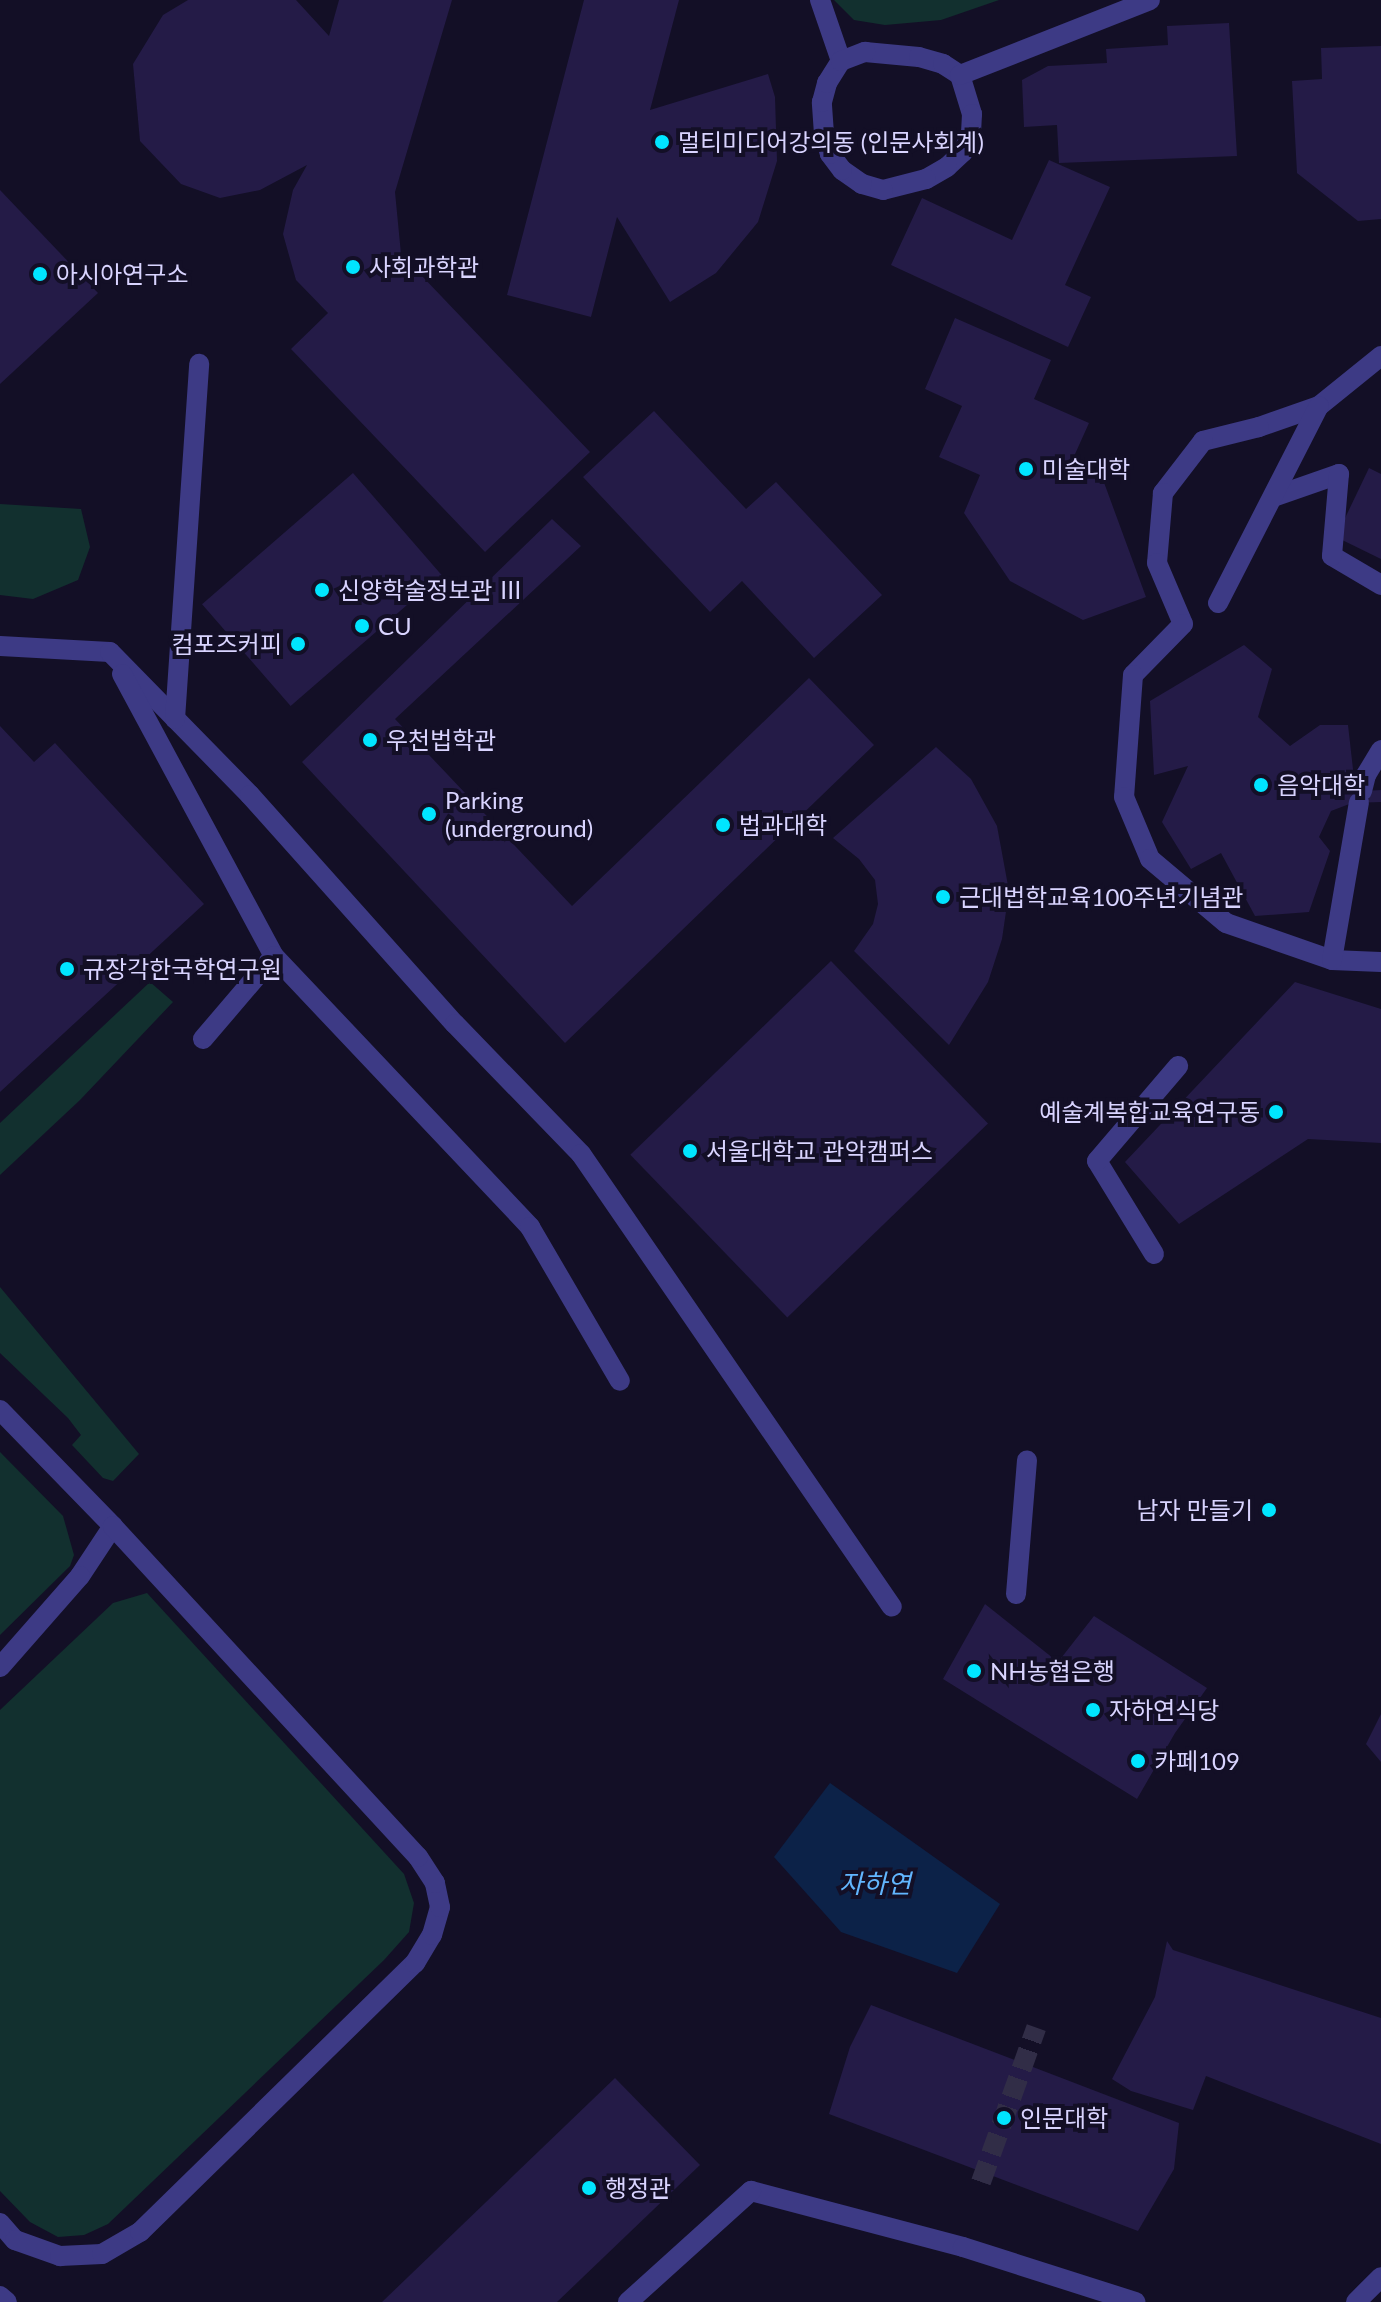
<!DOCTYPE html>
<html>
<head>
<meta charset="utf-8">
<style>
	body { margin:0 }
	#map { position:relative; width:1381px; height:2302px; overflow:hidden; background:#130f26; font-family:Lato,"Noto Sans KR",sans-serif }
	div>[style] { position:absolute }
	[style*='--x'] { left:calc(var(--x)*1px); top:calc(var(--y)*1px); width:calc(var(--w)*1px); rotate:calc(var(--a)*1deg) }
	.green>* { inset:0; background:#12302f }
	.water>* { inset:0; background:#0c2248 }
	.building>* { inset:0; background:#241b47; transform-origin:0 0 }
	.pedestrian-tunnel>* { height:20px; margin-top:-10px; transform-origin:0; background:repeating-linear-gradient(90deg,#312d47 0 20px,transparent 0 30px) }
	.service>* { height:20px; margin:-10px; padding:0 10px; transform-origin:10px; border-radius:10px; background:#3d3a85 }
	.pedestrian>* { height:20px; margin:-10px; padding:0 10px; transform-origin:10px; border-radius:10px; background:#3d3a85 }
	.minor>* { height:20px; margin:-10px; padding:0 10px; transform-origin:10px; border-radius:10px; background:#3d3a85 }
	.dots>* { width:22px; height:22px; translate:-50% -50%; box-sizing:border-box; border:4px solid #130f26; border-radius:50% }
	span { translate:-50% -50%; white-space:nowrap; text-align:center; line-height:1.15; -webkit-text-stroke:8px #130f26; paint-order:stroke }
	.poi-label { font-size:24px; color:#d9d4ff }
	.left { translate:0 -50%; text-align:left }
	.right { translate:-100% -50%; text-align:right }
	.water-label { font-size:26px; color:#62b6ff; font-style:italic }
</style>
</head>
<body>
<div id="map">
	<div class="green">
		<div style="clip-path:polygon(834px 0,999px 0,941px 20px,885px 25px,854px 20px)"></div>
		<div style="clip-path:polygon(0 504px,81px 509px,90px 547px,78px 580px,33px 599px,0 595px)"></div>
		<div style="clip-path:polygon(150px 982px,173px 1002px,80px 1100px,0 1175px,0 1123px)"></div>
		<div style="clip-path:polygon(0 1287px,139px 1454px,113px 1481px,103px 1478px,72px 1445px,81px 1435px,68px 1418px,0 1353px)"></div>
		<div style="clip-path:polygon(0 1452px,63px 1516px,74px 1555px,70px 1566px,0 1635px)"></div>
		<div style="clip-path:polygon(147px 1593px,404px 1874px,414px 1903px,409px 1932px,384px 1960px,108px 2224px,84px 2235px,58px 2237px,30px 2222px,0 2191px,0 1710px,113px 1603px)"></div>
	</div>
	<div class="water">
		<div style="clip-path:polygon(830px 1783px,1000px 1904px,957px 1973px,841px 1932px,774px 1857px)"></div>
	</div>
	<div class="building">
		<div style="clip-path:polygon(188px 0,296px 0,329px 36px,339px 0,452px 0,395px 192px,401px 254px,590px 452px,485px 552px,291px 349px,328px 313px,296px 280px,283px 234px,293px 190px,307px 165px,260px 190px,220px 198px,181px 184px,140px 141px,133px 64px,163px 15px)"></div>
		<div style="clip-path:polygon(584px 0,679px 0,650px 110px,768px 74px,775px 97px,777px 161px,758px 222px,716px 273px,670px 302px,617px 217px,591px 317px,507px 295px)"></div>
		<div style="clip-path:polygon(1229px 23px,1237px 156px,1059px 163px,1057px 125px,1024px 127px,1022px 80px,1048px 66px,1107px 63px,1106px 49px,1168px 45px,1167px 26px)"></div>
		<div style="clip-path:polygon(1381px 46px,1381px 219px,1358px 221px,1297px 173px,1292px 81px,1322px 79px,1321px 48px)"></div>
		<div style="clip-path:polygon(1049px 160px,1110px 187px,1065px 285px,1091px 297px,1068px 347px,891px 265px,922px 198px,1012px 240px)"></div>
		<div style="clip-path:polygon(0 190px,98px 293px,0 384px)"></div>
		<div style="clip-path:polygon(955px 318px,1051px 360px,1034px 399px,1089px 423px,1071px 463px,1102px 477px,1146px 597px,1083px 620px,1010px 581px,964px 513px,980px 475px,939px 457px,962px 406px,925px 389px)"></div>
		<div style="clip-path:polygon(654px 411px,746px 509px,776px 482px,882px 595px,814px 658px,742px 581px,710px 612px,583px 477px)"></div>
		<div style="clip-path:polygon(1369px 468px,1381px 474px,1381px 559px,1336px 537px)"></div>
		<div style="left:353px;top:473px;width:135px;height:200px;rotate:49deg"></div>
		<div style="clip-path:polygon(552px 519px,581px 546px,395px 719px,572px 906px,809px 678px,874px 745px,565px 1043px,302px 762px)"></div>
		<div style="clip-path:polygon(1244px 645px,1272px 669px,1258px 717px,1290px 746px,1320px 725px,1348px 725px,1354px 778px,1337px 780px,1350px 792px,1381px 790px,1381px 802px,1352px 803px,1331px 811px,1319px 837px,1330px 851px,1309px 912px,1255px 916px,1221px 853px,1191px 869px,1162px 822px,1188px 766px,1154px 775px,1150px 701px)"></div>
		<div style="clip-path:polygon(0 726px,34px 762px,55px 743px,204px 904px,0 1092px)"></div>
		<div style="clip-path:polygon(936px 747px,971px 779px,997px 826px,1009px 891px,1002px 939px,988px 982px,949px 1045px,854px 951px,873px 924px,878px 904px,875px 880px,859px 859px,833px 838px)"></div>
		<div style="left:831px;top:961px;width:226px;height:279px;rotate:46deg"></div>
		<div style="clip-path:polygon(1295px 982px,1381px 1009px,1381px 1143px,1308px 1139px,1179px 1224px,1125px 1162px)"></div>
		<div style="clip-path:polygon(985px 1604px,1058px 1662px,1094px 1616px,1207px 1688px,1175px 1733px,1137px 1799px,943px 1679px)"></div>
		<div style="clip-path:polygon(1381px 1714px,1381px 1762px,1366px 1744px)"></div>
		<div style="clip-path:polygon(1167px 1941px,1173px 1950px,1381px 2018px,1381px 2144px,1206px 2076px,1193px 2110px,1131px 2091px,1112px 2079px,1155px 1997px)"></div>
		<div style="clip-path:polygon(871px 2005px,1179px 2123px,1174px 2169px,1138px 2231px,829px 2114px,850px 2047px)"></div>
		<div style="clip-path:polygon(615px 2078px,700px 2165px,557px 2302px,382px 2302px)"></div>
	</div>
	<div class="pedestrian-tunnel">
		<div style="--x:981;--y:2182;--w:164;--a:-70.3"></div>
	</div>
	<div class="service">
		<div style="--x:820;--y:0;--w:65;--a:71"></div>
		<div style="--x:865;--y:52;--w:54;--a:5.3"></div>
		<div style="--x:919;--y:57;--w:25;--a:16"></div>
		<div style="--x:943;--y:64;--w:20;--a:33"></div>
		<div style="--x:960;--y:75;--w:41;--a:72.9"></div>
		<div style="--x:972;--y:114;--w:19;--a:93"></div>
		<div style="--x:971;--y:133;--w:21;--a:113"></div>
		<div style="--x:963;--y:152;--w:22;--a:137"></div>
		<div style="--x:947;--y:167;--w:24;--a:150"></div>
		<div style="--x:926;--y:179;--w:44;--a:165.7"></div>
		<div style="--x:883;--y:190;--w:22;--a:-164"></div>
		<div style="--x:862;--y:184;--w:24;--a:-145"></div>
		<div style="--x:842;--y:170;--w:20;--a:-127"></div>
		<div style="--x:830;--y:154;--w:21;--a:-107"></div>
		<div style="--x:824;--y:134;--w:32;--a:-94"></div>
		<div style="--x:822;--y:102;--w:20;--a:-75"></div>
		<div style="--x:827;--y:83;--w:26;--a:-58"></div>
		<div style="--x:841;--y:61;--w:26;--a:-21"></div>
		<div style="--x:960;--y:75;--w:204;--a:-21.5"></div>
		<div style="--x:1381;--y:356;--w:80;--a:141.1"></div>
		<div style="--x:1319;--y:406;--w:64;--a:160.7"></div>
		<div style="--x:1259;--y:427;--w:58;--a:166"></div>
		<div style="--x:1203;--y:441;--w:66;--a:127.6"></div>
		<div style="--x:1163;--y:493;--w:70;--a:94.9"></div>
		<div style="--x:1157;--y:563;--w:66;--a:66.9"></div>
		<div style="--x:1183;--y:624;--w:71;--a:134.4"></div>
		<div style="--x:1133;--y:675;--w:122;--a:94.2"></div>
		<div style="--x:1124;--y:797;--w:67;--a:67.2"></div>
		<div style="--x:1150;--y:859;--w:99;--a:40.1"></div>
		<div style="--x:1226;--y:923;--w:112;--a:19.2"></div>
		<div style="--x:1332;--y:960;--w:49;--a:2.3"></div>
		<div style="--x:1332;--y:556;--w:57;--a:30.6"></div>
		<div style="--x:0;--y:646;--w:110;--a:3.1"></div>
		<div style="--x:110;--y:652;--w:200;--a:45.6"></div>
		<div style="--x:250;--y:795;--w:307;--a:48.2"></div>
		<div style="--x:455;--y:1024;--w:181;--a:45.9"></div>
		<div style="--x:581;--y:1154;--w:549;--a:55.53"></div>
		<div style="--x:122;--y:674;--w:320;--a:61.7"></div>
		<div style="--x:274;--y:956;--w:373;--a:46.6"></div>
		<div style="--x:530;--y:1227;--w:178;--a:59.7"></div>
		<div style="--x:175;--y:719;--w:356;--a:-86.1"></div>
		<div style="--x:1362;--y:791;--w:16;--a:-76"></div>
		<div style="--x:1366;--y:775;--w:29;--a:-59"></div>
		<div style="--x:1332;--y:960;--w:160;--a:-80.3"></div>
		<div style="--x:203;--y:1039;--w:109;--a:-49.5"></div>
		<div style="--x:1154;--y:1254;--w:109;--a:-121.5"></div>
		<div style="--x:1097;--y:1161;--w:125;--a:-49.5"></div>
		<div style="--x:0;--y:1410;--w:162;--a:45.8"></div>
		<div style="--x:113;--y:1526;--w:60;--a:123.4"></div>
		<div style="--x:80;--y:1576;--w:121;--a:131.3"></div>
		<div style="--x:751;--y:2191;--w:219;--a:14.8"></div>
		<div style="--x:963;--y:2247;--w:181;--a:17.7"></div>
		<div style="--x:0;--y:2223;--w:23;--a:49"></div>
		<div style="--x:15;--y:2240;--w:48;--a:19.6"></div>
		<div style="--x:60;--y:2256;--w:42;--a:-2.7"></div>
		<div style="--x:102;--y:2254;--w:44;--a:-30.1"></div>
		<div style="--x:140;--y:2232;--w:385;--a:-44.4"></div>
		<div style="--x:415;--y:1963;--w:33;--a:-59"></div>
		<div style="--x:432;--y:1935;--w:29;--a:-74"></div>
		<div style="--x:440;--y:1907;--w:25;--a:-102"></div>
		<div style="--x:435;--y:1883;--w:31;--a:-123"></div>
		<div style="--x:418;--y:1857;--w:450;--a:-132.7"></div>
		<div style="--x:0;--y:2296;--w:9;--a:41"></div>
		<div style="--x:1356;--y:2302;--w:35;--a:-45"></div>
	</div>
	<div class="pedestrian">
		<div style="--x:1273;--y:497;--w:70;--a:-19.2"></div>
		<div style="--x:1339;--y:474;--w:82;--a:94.9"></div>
		<div style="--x:1016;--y:1594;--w:134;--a:-85.3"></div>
		<div style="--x:628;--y:2302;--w:166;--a:-42.1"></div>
	</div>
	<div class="minor">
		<div style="--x:1218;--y:603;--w:221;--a:-62.9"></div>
	</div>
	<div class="dots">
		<div style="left:662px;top:142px;background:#00e5ff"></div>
		<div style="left:353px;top:267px;background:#00e5ff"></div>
		<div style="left:40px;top:274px;background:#00e5ff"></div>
		<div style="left:1026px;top:469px;background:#00e5ff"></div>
		<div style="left:322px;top:590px;background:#00e5ff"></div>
		<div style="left:362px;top:626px;background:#00e5ff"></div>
		<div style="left:298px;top:644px;background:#00e5ff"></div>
		<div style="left:370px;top:740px;background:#00e5ff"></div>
		<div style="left:1261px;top:785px;background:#00e5ff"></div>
		<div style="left:429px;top:814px;background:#00e5ff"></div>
		<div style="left:723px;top:825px;background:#00e5ff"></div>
		<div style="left:943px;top:897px;background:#00e5ff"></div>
		<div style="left:67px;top:969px;background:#00e5ff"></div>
		<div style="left:1276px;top:1112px;background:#00e5ff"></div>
		<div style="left:690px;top:1151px;background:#00e5ff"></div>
		<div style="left:1269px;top:1510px;background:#00e5ff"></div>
		<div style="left:974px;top:1671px;background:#00e5ff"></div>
		<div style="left:1093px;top:1710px;background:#00e5ff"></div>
		<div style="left:1138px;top:1761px;background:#00e5ff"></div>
		<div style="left:1004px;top:2118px;background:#00e5ff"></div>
		<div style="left:589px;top:2188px;background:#00e5ff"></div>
	</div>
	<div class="poi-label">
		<span class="left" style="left:678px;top:142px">멀티미디어강의동 (인문사회계)</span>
		<span class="left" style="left:369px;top:267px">사회과학관</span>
		<span class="left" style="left:56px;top:274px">아시아연구소</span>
		<span class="left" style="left:1042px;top:469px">미술대학</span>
		<span class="left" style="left:338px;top:590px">신양학술정보관 Ⅲ</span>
		<span class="left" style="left:378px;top:626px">CU</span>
		<span class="right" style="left:282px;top:644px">컴포즈커피</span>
		<span class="left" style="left:386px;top:740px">우천법학관</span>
		<span class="left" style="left:1277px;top:785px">음악대학</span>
		<span class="left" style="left:445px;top:814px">Parking<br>(underground)</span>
		<span class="left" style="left:739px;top:825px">법과대학</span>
		<span class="left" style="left:959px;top:897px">근대법학교육100주년기념관</span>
		<span class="left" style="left:83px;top:969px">규장각한국학연구원</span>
		<span class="right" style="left:1260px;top:1112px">예술계복합교육연구동</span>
		<span class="left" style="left:706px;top:1151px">서울대학교 관악캠퍼스</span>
		<span class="right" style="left:1253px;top:1510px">남자 만들기</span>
		<span class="left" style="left:990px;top:1671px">NH농협은행</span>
		<span class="left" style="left:1109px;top:1710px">자하연식당</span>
		<span class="left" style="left:1154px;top:1761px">카페109</span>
		<span class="left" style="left:1020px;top:2118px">인문대학</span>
		<span class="left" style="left:605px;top:2188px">행정관</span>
	</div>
	<div class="water-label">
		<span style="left:875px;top:1884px">자하연</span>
	</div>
</div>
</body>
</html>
